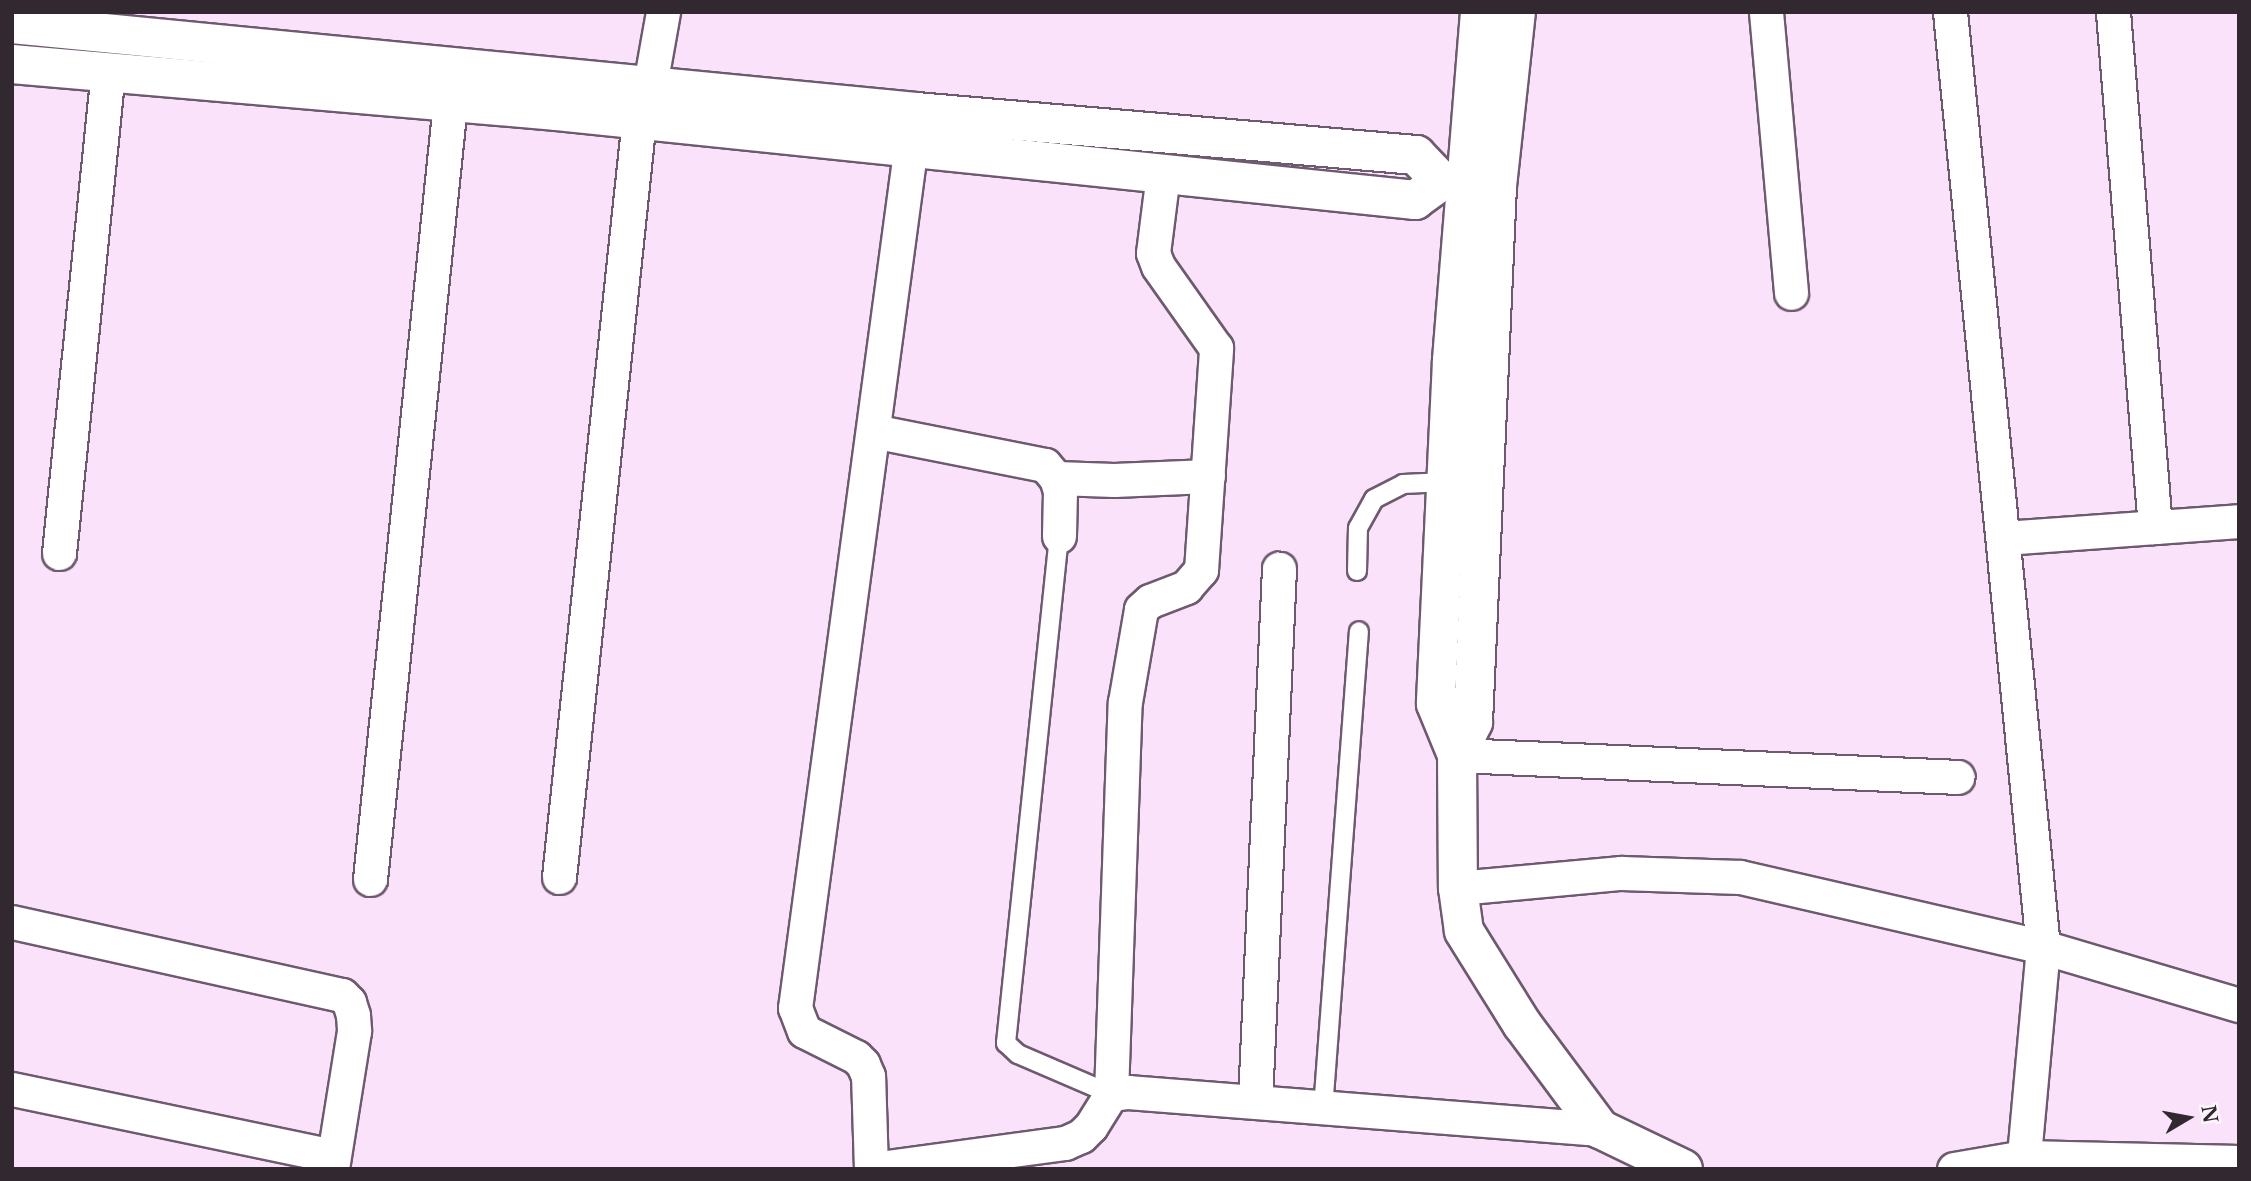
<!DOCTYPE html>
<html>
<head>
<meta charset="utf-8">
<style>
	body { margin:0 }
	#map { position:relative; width:2251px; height:1181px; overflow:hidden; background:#fae2fa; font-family:"Libre Baskerville",serif }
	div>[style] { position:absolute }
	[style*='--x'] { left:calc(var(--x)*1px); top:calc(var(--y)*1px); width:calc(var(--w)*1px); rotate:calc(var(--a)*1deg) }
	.roads { filter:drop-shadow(2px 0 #6e5a6e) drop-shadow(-2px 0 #6e5a6e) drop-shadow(0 2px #6e5a6e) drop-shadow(0 -2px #6e5a6e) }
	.service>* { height:18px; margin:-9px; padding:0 9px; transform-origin:9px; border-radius:9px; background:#fff }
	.minor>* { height:33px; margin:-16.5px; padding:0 16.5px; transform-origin:16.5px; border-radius:16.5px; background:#fff }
	.tertiary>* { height:38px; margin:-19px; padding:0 19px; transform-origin:19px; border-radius:19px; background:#fff }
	span { translate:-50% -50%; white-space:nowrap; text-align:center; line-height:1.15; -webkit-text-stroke:7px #fff5fe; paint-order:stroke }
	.frame { position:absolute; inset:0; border:14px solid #312830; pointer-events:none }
	.north { position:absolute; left:2153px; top:1083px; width:70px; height:70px; -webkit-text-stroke:5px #fff5fe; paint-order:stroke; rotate:80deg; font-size:19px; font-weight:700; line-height:28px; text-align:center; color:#312830 }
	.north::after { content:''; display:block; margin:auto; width:24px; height:32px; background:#312830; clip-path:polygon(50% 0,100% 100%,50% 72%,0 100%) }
</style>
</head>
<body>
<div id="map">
	<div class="roads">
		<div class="service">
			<div style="--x:1059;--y:536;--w:510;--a:95.97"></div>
			<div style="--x:1006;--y:1043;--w:16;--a:43"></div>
			<div style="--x:1018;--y:1054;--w:101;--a:23.3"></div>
			<div style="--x:1357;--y:571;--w:43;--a:-88.7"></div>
			<div style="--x:1358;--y:528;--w:33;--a:-61"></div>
			<div style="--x:1374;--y:499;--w:33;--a:-27"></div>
			<div style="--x:1403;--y:484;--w:43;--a:-2.7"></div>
			<div style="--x:1323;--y:1109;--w:479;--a:-85.7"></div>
		</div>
		<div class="minor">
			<div style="--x:1766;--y:12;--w:282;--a:84.9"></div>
			<div style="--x:1950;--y:12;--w:940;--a:84.32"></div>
			<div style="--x:2043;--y:947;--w:211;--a:95.2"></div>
			<div style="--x:2113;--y:12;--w:517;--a:85.34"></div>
			<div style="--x:650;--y:85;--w:74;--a:-79.9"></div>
			<div style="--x:873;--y:431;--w:175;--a:11.2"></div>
			<div style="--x:1045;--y:465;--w:17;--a:50"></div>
			<div style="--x:1056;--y:478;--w:14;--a:73"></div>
			<div style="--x:1060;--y:491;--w:45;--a:91.3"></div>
			<div style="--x:1056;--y:478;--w:58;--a:2"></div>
			<div style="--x:1114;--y:480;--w:94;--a:-2.4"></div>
			<div style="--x:2003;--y:538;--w:237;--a:-4.1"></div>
			<div style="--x:59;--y:553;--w:483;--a:-84.2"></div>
			<div style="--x:1457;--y:755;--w:501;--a:2.51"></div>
			<div style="--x:559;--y:877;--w:762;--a:-83.98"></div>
			<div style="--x:370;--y:879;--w:780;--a:-84.11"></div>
			<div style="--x:1458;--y:888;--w:164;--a:-5.3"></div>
			<div style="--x:1621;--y:873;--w:119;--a:1.9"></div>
			<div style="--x:1740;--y:877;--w:311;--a:13"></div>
			<div style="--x:2043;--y:947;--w:204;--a:16.5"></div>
			<div style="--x:12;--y:922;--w:338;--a:12.5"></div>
			<div style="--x:342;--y:995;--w:10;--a:45"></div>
			<div style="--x:349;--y:1002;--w:14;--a:73"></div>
			<div style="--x:353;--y:1015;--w:16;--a:86"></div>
			<div style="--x:354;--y:1031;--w:140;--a:99.1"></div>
			<div style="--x:12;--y:1089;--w:328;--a:11.8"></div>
			<div style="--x:1111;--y:1094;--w:392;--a:-88"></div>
			<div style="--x:1125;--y:702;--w:94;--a:-80.2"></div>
			<div style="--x:1141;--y:609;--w:12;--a:-42"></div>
			<div style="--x:1150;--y:601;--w:39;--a:-21"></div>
			<div style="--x:1186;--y:587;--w:23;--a:-49"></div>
			<div style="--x:1201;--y:570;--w:223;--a:-86.1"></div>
			<div style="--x:1216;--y:348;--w:100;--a:-125.3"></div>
			<div style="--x:1158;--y:266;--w:14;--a:-111"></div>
			<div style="--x:1153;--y:253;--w:80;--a:-82.8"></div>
			<div style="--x:1255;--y:1101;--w:533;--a:-87.42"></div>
			<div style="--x:871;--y:1169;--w:93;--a:-91.8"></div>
			<div style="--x:868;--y:1076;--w:13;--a:-113"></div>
			<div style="--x:863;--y:1064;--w:10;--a:-135"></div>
			<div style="--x:856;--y:1057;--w:58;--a:-153.4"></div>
			<div style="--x:804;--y:1031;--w:25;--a:-111"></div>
			<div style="--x:795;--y:1008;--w:894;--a:-82.35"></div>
			<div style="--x:872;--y:1169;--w:195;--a:-7.7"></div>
			<div style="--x:1065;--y:1143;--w:17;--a:-24"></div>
			<div style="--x:1081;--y:1136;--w:14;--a:-45"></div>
			<div style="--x:1091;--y:1126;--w:38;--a:-58"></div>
			<div style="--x:1111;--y:1094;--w:17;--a:-7"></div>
			<div style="--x:1128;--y:1092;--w:473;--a:4.5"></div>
			<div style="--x:1954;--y:1169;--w:71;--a:-9.7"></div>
			<div style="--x:2024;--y:1157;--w:215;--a:1.3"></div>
		</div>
		<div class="tertiary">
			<div style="--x:1480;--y:12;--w:350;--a:94.6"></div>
			<div style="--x:1452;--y:361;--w:343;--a:92.7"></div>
			<div style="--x:1436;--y:704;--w:55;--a:67.6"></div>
			<div style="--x:1457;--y:755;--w:133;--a:89.6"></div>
			<div style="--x:1458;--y:888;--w:43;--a:82.1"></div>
			<div style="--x:1464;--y:931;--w:110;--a:58.1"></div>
			<div style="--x:1522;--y:1024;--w:131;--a:53.4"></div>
			<div style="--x:1600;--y:1129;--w:92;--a:25.7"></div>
			<div style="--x:12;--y:24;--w:908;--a:5.56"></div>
			<div style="--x:916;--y:112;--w:502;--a:4.92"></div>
			<div style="--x:1416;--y:155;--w:36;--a:46"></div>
			<div style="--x:1441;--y:181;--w:56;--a:5.1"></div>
			<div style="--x:12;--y:64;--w:547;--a:4.93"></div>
			<div style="--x:557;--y:111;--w:863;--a:5.92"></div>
			<div style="--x:1415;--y:200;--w:32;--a:-36"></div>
			<div style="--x:1457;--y:755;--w:37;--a:-64"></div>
			<div style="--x:1473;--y:722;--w:537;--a:-87.44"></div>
			<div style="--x:1497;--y:186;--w:175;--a:-83.8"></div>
		</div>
	</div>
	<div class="frame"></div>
	<div class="north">N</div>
</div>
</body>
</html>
